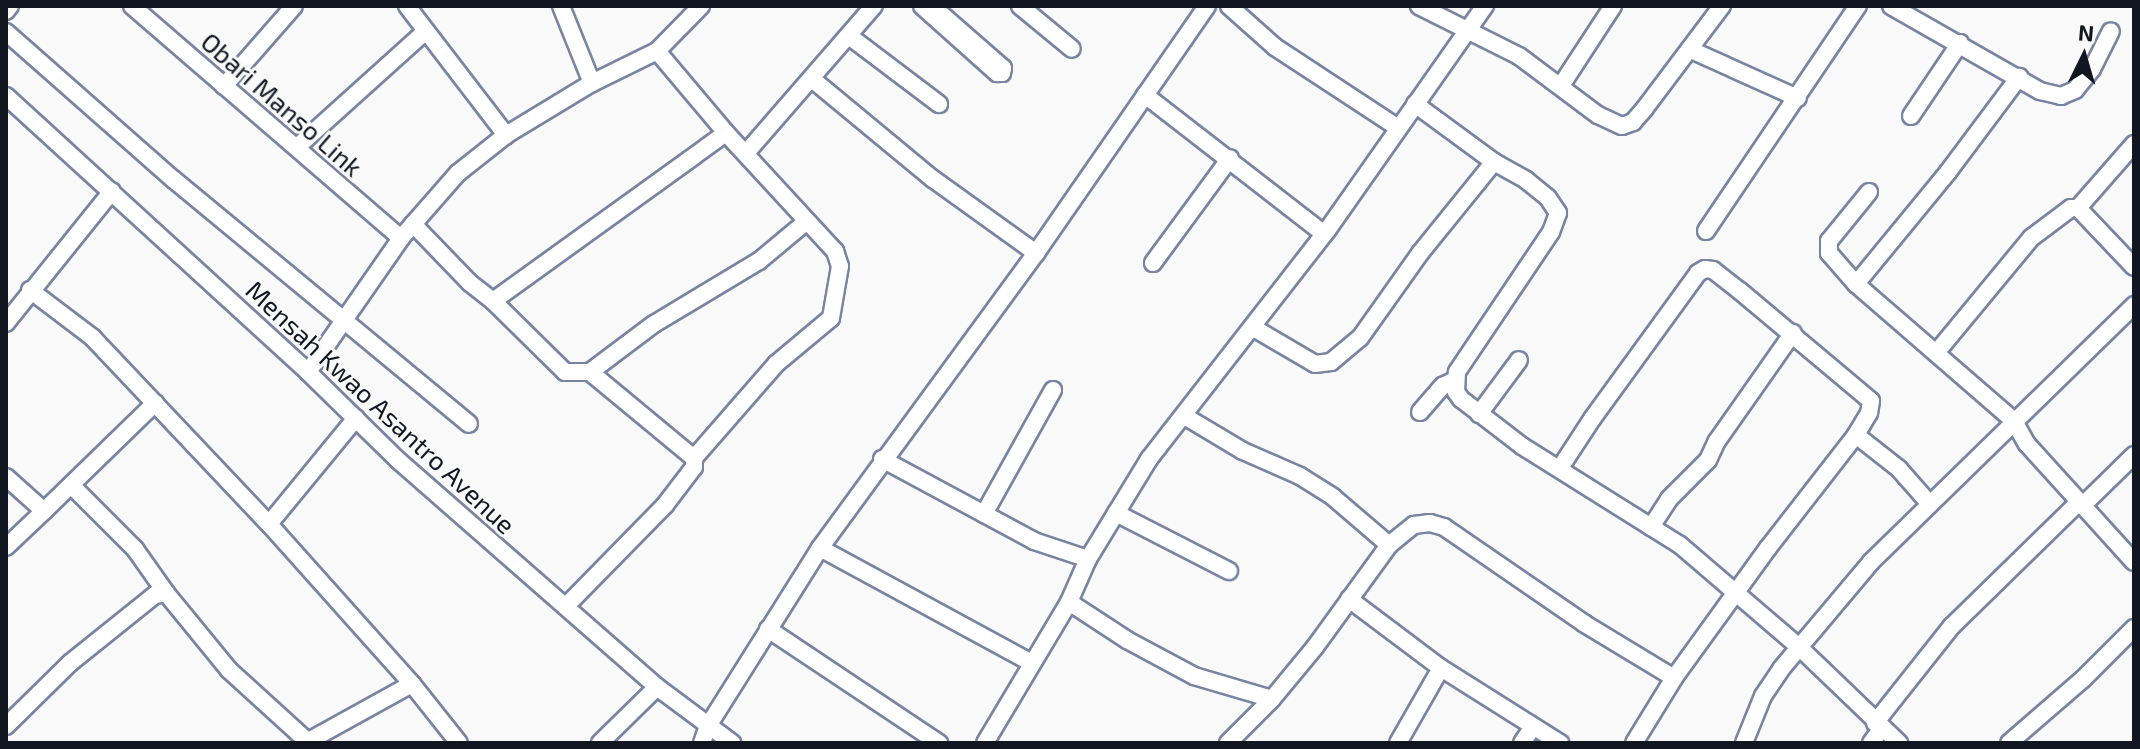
<!DOCTYPE html>
<html>
<head>
<meta charset="utf-8">
<style>
	body { margin:0 }
	#map { position:relative; width:2140px; height:749px; overflow:hidden; background:#f9f9f9; font-family:"Exo 2",sans-serif }
	div>[style] { position:absolute }
	[style*='--x'] { left:calc(var(--x)*1px); top:calc(var(--y)*1px); width:calc(var(--w)*1px); rotate:calc(var(--a)*1deg) }
	.roads { filter:drop-shadow(2px 0 #7a84a1) drop-shadow(-2px 0 #7a84a1) drop-shadow(0 2px #7a84a1) drop-shadow(0 -2px #7a84a1) }
	.minor>* { height:16px; margin:-8px; padding:0 8px; transform-origin:8px; border-radius:8px; background:#fff }
	span { translate:-50% -50%; white-space:nowrap; text-align:center; line-height:1.15; -webkit-text-stroke:6px #f9f9f9; paint-order:stroke }
	.street-label { font-size:26px; color:#121621 }
	.frame { position:absolute; inset:0; border:8px solid #121621; pointer-events:none }
	.north { position:absolute; left:2044px; top:16px; width:80px; height:80px; -webkit-text-stroke:6px #f9f9f9; paint-order:stroke; rotate:5deg; font-size:22px; font-weight:700; line-height:32px; text-align:center; color:#121621 }
	.north::after { content:''; display:block; margin:auto; width:28px; height:36px; background:#121621; clip-path:polygon(50% 0,100% 100%,50% 72%,0 100%) }
</style>
</head>
<body>
<div id="map">
	<div class="roads">
		<div class="minor">
			<div style="--x:132;--y:6;--w:355;--a:40.8"></div>
			<div style="--x:407;--y:6;--w:163;--a:52.5"></div>
			<div style="--x:561;--y:6;--w:83;--a:68.1"></div>
			<div style="--x:922;--y:6;--w:101;--a:41.8"></div>
			<div style="--x:997;--y:73;--w:5;--a:0"></div>
			<div style="--x:1002;--y:73;--w:5;--a:-79"></div>
			<div style="--x:1003;--y:68;--w:94;--a:-138.9"></div>
			<div style="--x:1020;--y:6;--w:67;--a:39.6"></div>
			<div style="--x:1229;--y:6;--w:62;--a:41.7"></div>
			<div style="--x:1275;--y:47;--w:146;--a:33.3"></div>
			<div style="--x:1419;--y:6;--w:112;--a:26.6"></div>
			<div style="--x:1519;--y:56;--w:99;--a:36.8"></div>
			<div style="--x:1598;--y:115;--w:26;--a:25"></div>
			<div style="--x:1622;--y:126;--w:12;--a:-20"></div>
			<div style="--x:1633;--y:122;--w:18;--a:-49"></div>
			<div style="--x:1645;--y:108;--w:128;--a:-53"></div>
			<div style="--x:1891;--y:6;--w:172;--a:29.7"></div>
			<div style="--x:2040;--y:91;--w:22;--a:13"></div>
			<div style="--x:2061;--y:96;--w:15;--a:-23"></div>
			<div style="--x:2075;--y:90;--w:27;--a:-51"></div>
			<div style="--x:2092;--y:69;--w:42;--a:-63.4"></div>
			<div style="--x:6;--y:11;--w:6;--a:-51"></div>
			<div style="--x:6;--y:32;--w:222;--a:41.4"></div>
			<div style="--x:173;--y:179;--w:384;--a:39.6"></div>
			<div style="--x:849;--y:36;--w:113;--a:37.1"></div>
			<div style="--x:1691;--y:50;--w:117;--a:24.2"></div>
			<div style="--x:657;--y:51;--w:107;--a:49.9"></div>
			<div style="--x:726;--y:133;--w:161;--a:47.3"></div>
			<div style="--x:835;--y:251;--w:16;--a:72"></div>
			<div style="--x:840;--y:266;--w:53;--a:99.8"></div>
			<div style="--x:831;--y:318;--w:72;--a:140.1"></div>
			<div style="--x:776;--y:364;--w:125;--a:131.1"></div>
			<div style="--x:812;--y:79;--w:157;--a:39.6"></div>
			<div style="--x:933;--y:179;--w:127;--a:35.7"></div>
			<div style="--x:1562;--y:84;--w:93;--a:-56.8"></div>
			<div style="--x:224;--y:86;--w:106;--a:-48.8"></div>
			<div style="--x:1145;--y:95;--w:227;--a:37.8"></div>
			<div style="--x:6;--y:96;--w:409;--a:42.4"></div>
			<div style="--x:308;--y:372;--w:127;--a:44.4"></div>
			<div style="--x:399;--y:461;--w:343;--a:41.2"></div>
			<div style="--x:657;--y:687;--w:94;--a:36.7"></div>
			<div style="--x:1415;--y:104;--w:98;--a:36.3"></div>
			<div style="--x:1494;--y:162;--w:37;--a:29"></div>
			<div style="--x:1526;--y:180;--w:28;--a:39"></div>
			<div style="--x:1548;--y:198;--w:18;--a:56"></div>
			<div style="--x:1558;--y:213;--w:20;--a:110"></div>
			<div style="--x:1551;--y:232;--w:169;--a:123.9"></div>
			<div style="--x:1457;--y:372;--w:20;--a:93"></div>
			<div style="--x:1456;--y:392;--w:9;--a:54"></div>
			<div style="--x:1461;--y:399;--w:77;--a:37.6"></div>
			<div style="--x:1522;--y:446;--w:186;--a:32.1"></div>
			<div style="--x:1680;--y:545;--w:157;--a:40.6"></div>
			<div style="--x:1799;--y:647;--w:139;--a:43.8"></div>
			<div style="--x:1911;--y:116;--w:88;--a:-56.1"></div>
			<div style="--x:297;--y:147;--w:173;--a:-42"></div>
			<div style="--x:746;--y:153;--w:195;--a:-49"></div>
			<div style="--x:1869;--y:192;--w:63;--a:129.2"></div>
			<div style="--x:1829;--y:241;--w:12;--a:90"></div>
			<div style="--x:1829;--y:253;--w:41;--a:48.9"></div>
			<div style="--x:1856;--y:284;--w:209;--a:40.9"></div>
			<div style="--x:2014;--y:421;--w:26;--a:61"></div>
			<div style="--x:2027;--y:444;--w:159;--a:47.8"></div>
			<div style="--x:2078;--y:208;--w:81;--a:46.5"></div>
			<div style="--x:413;--y:224;--w:82;--a:46"></div>
			<div style="--x:470;--y:283;--w:29;--a:38"></div>
			<div style="--x:493;--y:301;--w:287;--a:-35.8"></div>
			<div style="--x:1706;--y:231;--w:272;--a:-56"></div>
			<div style="--x:1153;--y:263;--w:130;--a:-53.7"></div>
			<div style="--x:1856;--y:284;--w:145;--a:-50.6"></div>
			<div style="--x:1948;--y:172;--w:119;--a:-53.2"></div>
			<div style="--x:30;--y:290;--w:78;--a:37.2"></div>
			<div style="--x:92;--y:337;--w:257;--a:46.6"></div>
			<div style="--x:269;--y:524;--w:215;--a:48.2"></div>
			<div style="--x:493;--y:301;--w:101;--a:44.6"></div>
			<div style="--x:565;--y:372;--w:25;--a:0"></div>
			<div style="--x:590;--y:372;--w:135;--a:39.6"></div>
			<div style="--x:694;--y:458;--w:9;--a:90"></div>
			<div style="--x:694;--y:467;--w:48;--a:127.3"></div>
			<div style="--x:665;--y:505;--w:140;--a:134.4"></div>
			<div style="--x:6;--y:323;--w:169;--a:-51.2"></div>
			<div style="--x:1252;--y:327;--w:73;--a:30.4"></div>
			<div style="--x:1315;--y:364;--w:16;--a:-7"></div>
			<div style="--x:1331;--y:362;--w:38;--a:-40"></div>
			<div style="--x:1360;--y:338;--w:105;--a:-54.7"></div>
			<div style="--x:1421;--y:252;--w:116;--a:-51"></div>
			<div style="--x:1936;--y:353;--w:149;--a:-50.4"></div>
			<div style="--x:2031;--y:238;--w:50;--a:-36.9"></div>
			<div style="--x:2071;--y:208;--w:7;--a:0"></div>
			<div style="--x:2078;--y:208;--w:85;--a:-48.8"></div>
			<div style="--x:308;--y:372;--w:163;--a:-55.2"></div>
			<div style="--x:401;--y:238;--w:86;--a:-48.8"></div>
			<div style="--x:458;--y:173;--w:61;--a:-38.4"></div>
			<div style="--x:506;--y:135;--w:100;--a:-31.2"></div>
			<div style="--x:592;--y:83;--w:72;--a:-26.2"></div>
			<div style="--x:657;--y:51;--w:63;--a:-45.6"></div>
			<div style="--x:590;--y:372;--w:80;--a:-36.9"></div>
			<div style="--x:654;--y:324;--w:122;--a:-31"></div>
			<div style="--x:759;--y:261;--w:62;--a:-39.8"></div>
			<div style="--x:1420;--y:412;--w:35;--a:-49"></div>
			<div style="--x:1443;--y:386;--w:13;--a:-27"></div>
			<div style="--x:1479;--y:414;--w:67;--a:-53.5"></div>
			<div style="--x:1186;--y:417;--w:66;--a:30.8"></div>
			<div style="--x:1243;--y:451;--w:62;--a:23.7"></div>
			<div style="--x:1300;--y:476;--w:39;--a:32"></div>
			<div style="--x:1333;--y:497;--w:74;--a:40.6"></div>
			<div style="--x:1856;--y:435;--w:55;--a:38.3"></div>
			<div style="--x:1899;--y:469;--w:44;--a:48.7"></div>
			<div style="--x:882;--y:459;--w:173;--a:28.3"></div>
			<div style="--x:1034;--y:541;--w:57;--a:18.4"></div>
			<div style="--x:1560;--y:468;--w:59;--a:-56.9"></div>
			<div style="--x:1592;--y:419;--w:180;--a:-54"></div>
			<div style="--x:1698;--y:273;--w:8;--a:-30"></div>
			<div style="--x:1705;--y:269;--w:8;--a:7"></div>
			<div style="--x:1713;--y:270;--w:34;--a:38"></div>
			<div style="--x:1740;--y:291;--w:171;--a:40"></div>
			<div style="--x:1871;--y:401;--w:12;--a:99"></div>
			<div style="--x:1869;--y:413;--w:26;--a:121"></div>
			<div style="--x:1856;--y:435;--w:143;--a:127.9"></div>
			<div style="--x:1768;--y:548;--w:160;--a:125.9"></div>
			<div style="--x:1674;--y:678;--w:76;--a:121.6"></div>
			<div style="--x:6;--y:477;--w:51;--a:41.8"></div>
			<div style="--x:44;--y:511;--w:52;--a:136.5"></div>
			<div style="--x:71;--y:485;--w:91;--a:45"></div>
			<div style="--x:135;--y:549;--w:54;--a:54.8"></div>
			<div style="--x:2082;--y:506;--w:73;--a:-44.4"></div>
			<div style="--x:44;--y:511;--w:155;--a:-44.2"></div>
			<div style="--x:1116;--y:513;--w:127;--a:27.2"></div>
			<div style="--x:984;--y:514;--w:142;--a:-60.9"></div>
			<div style="--x:269;--y:524;--w:137;--a:-50.6"></div>
			<div style="--x:1651;--y:527;--w:33;--a:-57"></div>
			<div style="--x:1669;--y:499;--w:55;--a:-45"></div>
			<div style="--x:1708;--y:460;--w:21;--a:-65"></div>
			<div style="--x:1717;--y:441;--w:132;--a:-54.9"></div>
			<div style="--x:820;--y:548;--w:241;--a:28.5"></div>
			<div style="--x:1349;--y:599;--w:115;--a:36.9"></div>
			<div style="--x:1441;--y:668;--w:141;--a:32.2"></div>
			<div style="--x:1069;--y:602;--w:69;--a:33.2"></div>
			<div style="--x:1127;--y:640;--w:76;--a:28.2"></div>
			<div style="--x:1194;--y:676;--w:81;--a:16.4"></div>
			<div style="--x:768;--y:629;--w:206;--a:33.7"></div>
			<div style="--x:1875;--y:723;--w:124;--a:-51.6"></div>
			<div style="--x:1952;--y:626;--w:176;--a:-44.3"></div>
			<div style="--x:6;--y:726;--w:90;--a:-44.5"></div>
			<div style="--x:70;--y:663;--w:109;--a:-38.7"></div>
			<div style="--x:155;--y:595;--w:11;--a:-10"></div>
			<div style="--x:166;--y:593;--w:99;--a:50.7"></div>
			<div style="--x:229;--y:670;--w:107;--a:42.3"></div>
			<div style="--x:305;--y:743;--w:122;--a:-28.9"></div>
			<div style="--x:412;--y:684;--w:75;--a:51.5"></div>
			<div style="--x:600;--y:743;--w:80;--a:-44.5"></div>
			<div style="--x:702;--y:743;--w:18;--a:-71"></div>
			<div style="--x:708;--y:726;--w:210;--a:-57.8"></div>
			<div style="--x:820;--y:548;--w:366;--a:-53.8"></div>
			<div style="--x:1036;--y:253;--w:300;--a:-55.3"></div>
			<div style="--x:985;--y:743;--w:164;--a:-59.2"></div>
			<div style="--x:1069;--y:602;--w:47;--a:-66.2"></div>
			<div style="--x:1088;--y:559;--w:117;--a:-58.6"></div>
			<div style="--x:1149;--y:459;--w:291;--a:-52.1"></div>
			<div style="--x:1328;--y:229;--w:273;--a:-54.9"></div>
			<div style="--x:1228;--y:743;--w:62;--a:-45"></div>
			<div style="--x:1272;--y:699;--w:67;--a:-50.4"></div>
			<div style="--x:1315;--y:647;--w:126;--a:-54"></div>
			<div style="--x:1389;--y:545;--w:32;--a:-39"></div>
			<div style="--x:1414;--y:525;--w:16;--a:-7"></div>
			<div style="--x:1430;--y:523;--w:15;--a:16"></div>
			<div style="--x:1444;--y:527;--w:171;--a:34.5"></div>
			<div style="--x:1585;--y:624;--w:104;--a:31.2"></div>
			<div style="--x:1398;--y:743;--w:86;--a:-60.2"></div>
			<div style="--x:1522;--y:743;--w:18;--a:-56"></div>
			<div style="--x:1744;--y:743;--w:51;--a:-68"></div>
			<div style="--x:1763;--y:696;--w:32;--a:-56"></div>
			<div style="--x:1781;--y:669;--w:140;--a:-49.9"></div>
			<div style="--x:1871;--y:562;--w:368;--a:-44.3"></div>
			<div style="--x:1871;--y:743;--w:17;--a:-54"></div>
			<div style="--x:2009;--y:743;--w:98;--a:-40.9"></div>
			<div style="--x:2083;--y:679;--w:72;--a:-45"></div>
		</div>
	</div>
	<div class="street-label">
		<span style="left:282px;top:104px;rotate:41deg">Obari Manso Link</span>
		<span style="left:381px;top:407px;rotate:43deg">Mensah Kwao Asantro Avenue</span>
	</div>
	<div class="frame"></div>
	<div class="north">N</div>
</div>
</body>
</html>
